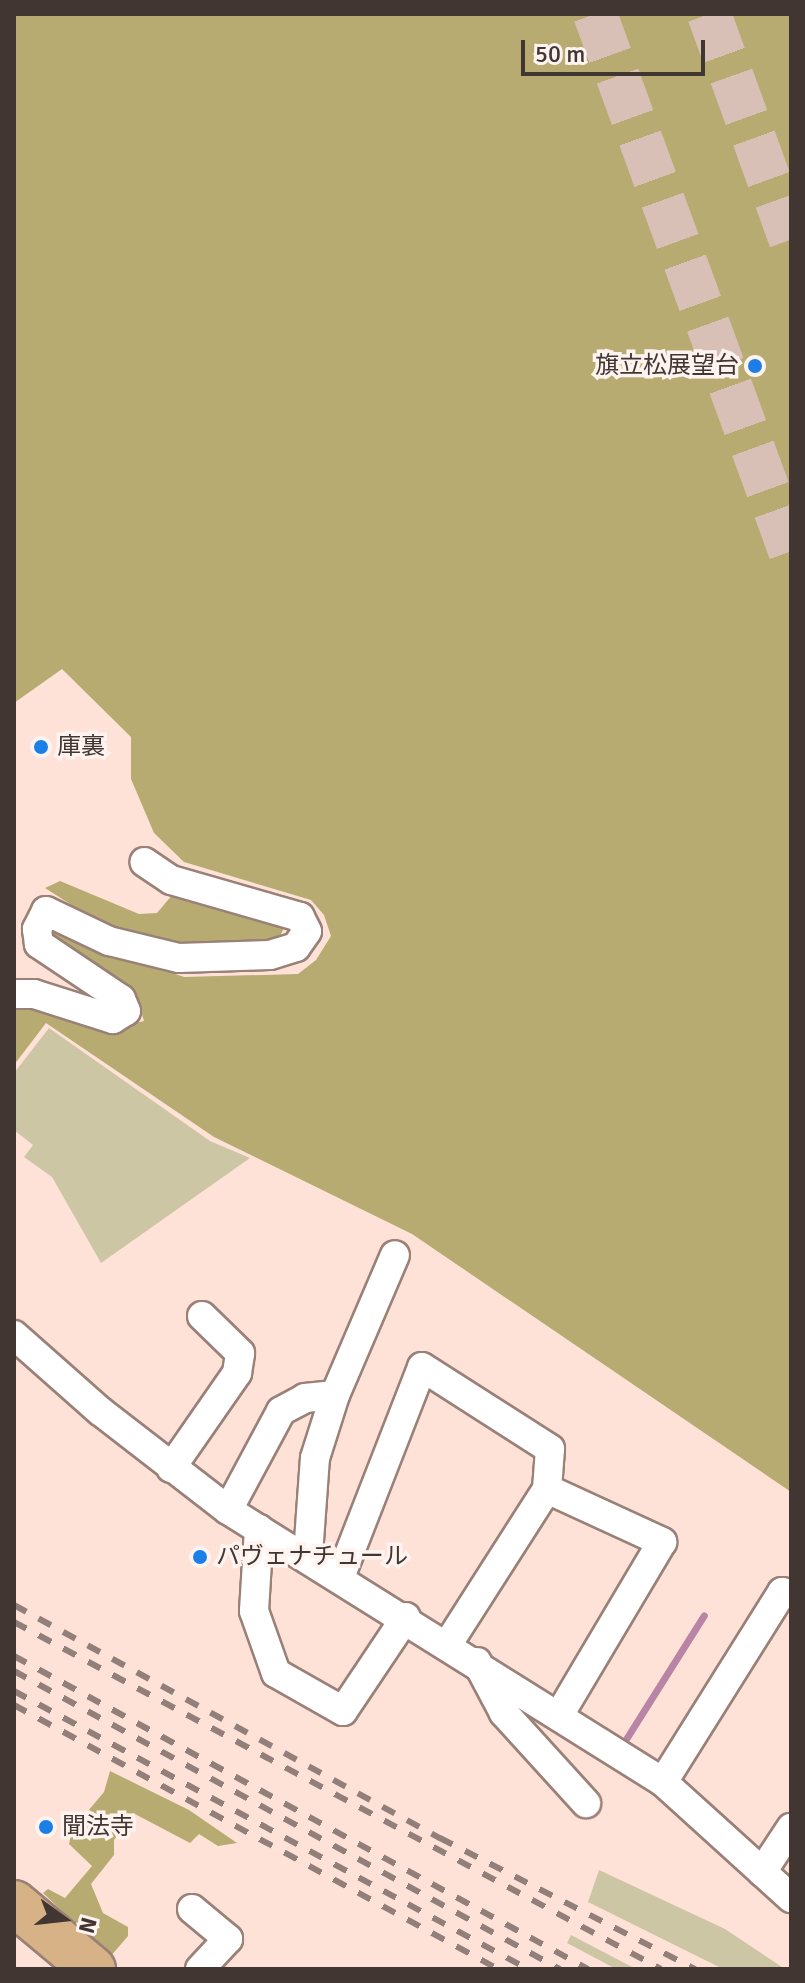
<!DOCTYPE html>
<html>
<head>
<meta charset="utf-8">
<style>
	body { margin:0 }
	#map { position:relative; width:805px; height:1983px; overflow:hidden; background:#fee2d8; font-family:Signika,"Noto Sans JP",sans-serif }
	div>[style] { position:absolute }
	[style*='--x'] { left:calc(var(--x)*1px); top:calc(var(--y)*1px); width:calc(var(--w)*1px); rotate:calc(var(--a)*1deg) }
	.green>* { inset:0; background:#cdc6a4 }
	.forest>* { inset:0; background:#b7ab71 }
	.stream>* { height:7px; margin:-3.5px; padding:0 3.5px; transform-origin:3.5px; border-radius:3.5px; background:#b985a6 }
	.motorway-tunnel>* { height:44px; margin-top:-22px; transform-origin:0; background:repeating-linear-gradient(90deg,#d8c0b7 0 44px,transparent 0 66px) }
	.roads { filter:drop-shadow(2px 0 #9a8178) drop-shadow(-2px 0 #9a8178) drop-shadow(0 2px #9a8178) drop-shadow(0 -2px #9a8178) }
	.minor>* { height:28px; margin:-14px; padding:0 14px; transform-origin:14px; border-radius:14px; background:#fff }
	.primary>* { height:44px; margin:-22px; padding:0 22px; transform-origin:22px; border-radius:22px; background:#d6b286 }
	.rail>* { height:6px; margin-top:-3px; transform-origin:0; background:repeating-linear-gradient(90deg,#927f79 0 14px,transparent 0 28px) }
	.dots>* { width:22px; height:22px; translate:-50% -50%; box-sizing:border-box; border:4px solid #fff3f0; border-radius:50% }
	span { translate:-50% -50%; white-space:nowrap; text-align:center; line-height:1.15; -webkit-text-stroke:7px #fff3f0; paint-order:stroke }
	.poi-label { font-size:24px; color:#413632 }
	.right { translate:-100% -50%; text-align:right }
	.left { translate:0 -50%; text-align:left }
	.frame { position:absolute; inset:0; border:16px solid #413632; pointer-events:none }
	.north { position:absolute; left:24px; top:1879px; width:80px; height:80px; -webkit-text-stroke:6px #fff3f0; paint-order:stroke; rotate:105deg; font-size:22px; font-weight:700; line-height:32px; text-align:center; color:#413632 }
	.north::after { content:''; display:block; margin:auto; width:28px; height:36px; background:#413632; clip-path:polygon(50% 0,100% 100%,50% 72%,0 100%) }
	.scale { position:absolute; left:521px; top:40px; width:184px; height:36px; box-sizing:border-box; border:4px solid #413632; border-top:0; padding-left:10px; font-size:24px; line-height:28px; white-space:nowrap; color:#413632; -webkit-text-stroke:6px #fff3f0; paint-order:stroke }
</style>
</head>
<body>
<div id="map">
	<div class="green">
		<div style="clip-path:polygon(49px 1028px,210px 1141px,250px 1158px,101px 1263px,52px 1177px,24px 1157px,33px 1145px,14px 1130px,14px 1073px)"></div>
		<div style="clip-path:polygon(599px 1870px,725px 1929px,785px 1969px,723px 1969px,588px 1902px)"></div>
		<div style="clip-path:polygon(571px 1935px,636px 1969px,616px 1969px,567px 1943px)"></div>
	</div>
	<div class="forest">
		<div style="clip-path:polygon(14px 14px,791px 14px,791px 1492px,412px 1234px,214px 1137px,46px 1023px,14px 1065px,14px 1005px,33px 1004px,106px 1030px,144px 1021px,135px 992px,45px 932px,50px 920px,115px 953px,184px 977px,298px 974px,316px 960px,331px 936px,324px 915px,311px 900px,184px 862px,154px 833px,131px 779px,131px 737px,62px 669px,14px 703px)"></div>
		<div style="clip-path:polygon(60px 881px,139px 914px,157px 913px,173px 894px,285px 926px,277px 942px,180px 948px,114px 932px,45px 888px)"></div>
		<div style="clip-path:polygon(110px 1771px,189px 1810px,237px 1843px,218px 1846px,199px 1834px,190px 1843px,133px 1813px,114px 1840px,114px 1855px,91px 1884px,103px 1913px,128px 1927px,128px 1936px,110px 1957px,43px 1893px,48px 1889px,65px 1898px,92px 1866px,69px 1844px,72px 1830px,104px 1792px)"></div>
	</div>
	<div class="stream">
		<div style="--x:626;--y:1739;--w:146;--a:-57.8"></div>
	</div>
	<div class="motorway-tunnel">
		<div style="--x:595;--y:14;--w:574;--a:70.02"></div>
		<div style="--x:709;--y:14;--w:240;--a:70.1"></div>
	</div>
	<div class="roads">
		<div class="minor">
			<div style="--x:14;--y:994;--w:20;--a:0"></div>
			<div style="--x:34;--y:994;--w:83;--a:17.6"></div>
			<div style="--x:113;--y:1019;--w:15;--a:-32"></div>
			<div style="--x:126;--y:1011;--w:13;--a:-113"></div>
			<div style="--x:121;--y:999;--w:99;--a:-146.1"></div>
			<div style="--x:39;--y:944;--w:15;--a:-98"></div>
			<div style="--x:37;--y:929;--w:20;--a:-63"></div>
			<div style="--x:46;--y:911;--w:70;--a:25.5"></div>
			<div style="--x:109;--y:941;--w:72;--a:13.7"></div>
			<div style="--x:179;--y:958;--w:91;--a:-1.9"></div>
			<div style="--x:270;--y:955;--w:27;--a:-17"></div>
			<div style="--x:296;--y:947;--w:19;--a:-55"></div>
			<div style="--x:307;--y:931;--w:16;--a:-117"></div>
			<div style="--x:300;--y:917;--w:134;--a:-164"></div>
			<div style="--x:171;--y:880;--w:32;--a:-146"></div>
			<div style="--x:14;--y:1335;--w:115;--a:41.5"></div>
			<div style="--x:100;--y:1411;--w:162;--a:37.7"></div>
			<div style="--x:228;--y:1510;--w:513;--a:32.02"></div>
			<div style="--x:663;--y:1782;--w:173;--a:42.2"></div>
			<div style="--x:171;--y:1468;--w:116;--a:-55.2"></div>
			<div style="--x:237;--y:1373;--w:20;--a:-81"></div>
			<div style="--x:240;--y:1353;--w:53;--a:-135.8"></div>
			<div style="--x:547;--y:1489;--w:127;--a:24.7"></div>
			<div style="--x:662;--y:1542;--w:200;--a:120.7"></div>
			<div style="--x:228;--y:1510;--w:112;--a:-61.8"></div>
			<div style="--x:281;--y:1411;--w:27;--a:-28"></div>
			<div style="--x:305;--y:1398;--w:30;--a:-6"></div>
			<div style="--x:259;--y:1529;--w:82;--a:93.5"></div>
			<div style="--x:254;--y:1611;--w:66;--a:70.5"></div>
			<div style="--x:276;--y:1673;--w:77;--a:29.6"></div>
			<div style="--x:343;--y:1711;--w:113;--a:-56.2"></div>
			<div style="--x:308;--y:1555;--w:97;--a:-85.9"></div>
			<div style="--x:315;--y:1458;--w:66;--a:-72.4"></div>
			<div style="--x:335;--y:1395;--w:152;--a:-66.8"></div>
			<div style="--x:341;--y:1575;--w:223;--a:-68.7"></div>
			<div style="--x:422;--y:1367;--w:152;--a:32.6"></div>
			<div style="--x:550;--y:1449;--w:40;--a:94.3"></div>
			<div style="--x:547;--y:1489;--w:184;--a:122.6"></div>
			<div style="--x:477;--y:1662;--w:58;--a:62.1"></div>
			<div style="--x:504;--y:1713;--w:122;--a:47.7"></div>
			<div style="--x:663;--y:1782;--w:224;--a:-57.9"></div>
			<div style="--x:782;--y:1592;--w:9;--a:13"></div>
			<div style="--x:762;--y:1872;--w:53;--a:-56.6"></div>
			<div style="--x:192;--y:1909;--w:47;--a:39.8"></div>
			<div style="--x:228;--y:1939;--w:41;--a:133"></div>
		</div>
		<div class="primary">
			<div style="--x:14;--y:1903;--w:103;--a:39.9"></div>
		</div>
	</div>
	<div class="rail">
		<div style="--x:14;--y:1605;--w:486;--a:28.7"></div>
		<div style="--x:440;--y:1838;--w:287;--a:27.2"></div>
		<div style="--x:14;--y:1622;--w:734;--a:28.21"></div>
		<div style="--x:14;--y:1656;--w:654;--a:28.6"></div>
		<div style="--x:14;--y:1671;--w:622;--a:28.63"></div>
		<div style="--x:14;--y:1691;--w:584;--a:28.41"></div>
		<div style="--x:14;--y:1705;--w:551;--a:28.61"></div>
	</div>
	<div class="dots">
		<div style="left:755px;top:366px;background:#1b7fe7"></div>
		<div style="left:41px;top:747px;background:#1b7fe7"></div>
		<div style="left:200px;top:1557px;background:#1b7fe7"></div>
		<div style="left:46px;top:1827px;background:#1b7fe7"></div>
	</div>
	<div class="poi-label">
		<span class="right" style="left:739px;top:366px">旗立松展望台</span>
		<span class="left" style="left:57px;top:747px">庫裏</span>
		<span class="left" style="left:216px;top:1557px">パヴェナチュール</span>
		<span class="left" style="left:62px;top:1827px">聞法寺</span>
	</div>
	<div class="frame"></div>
	<div class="north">N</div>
	<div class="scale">50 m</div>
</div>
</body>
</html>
